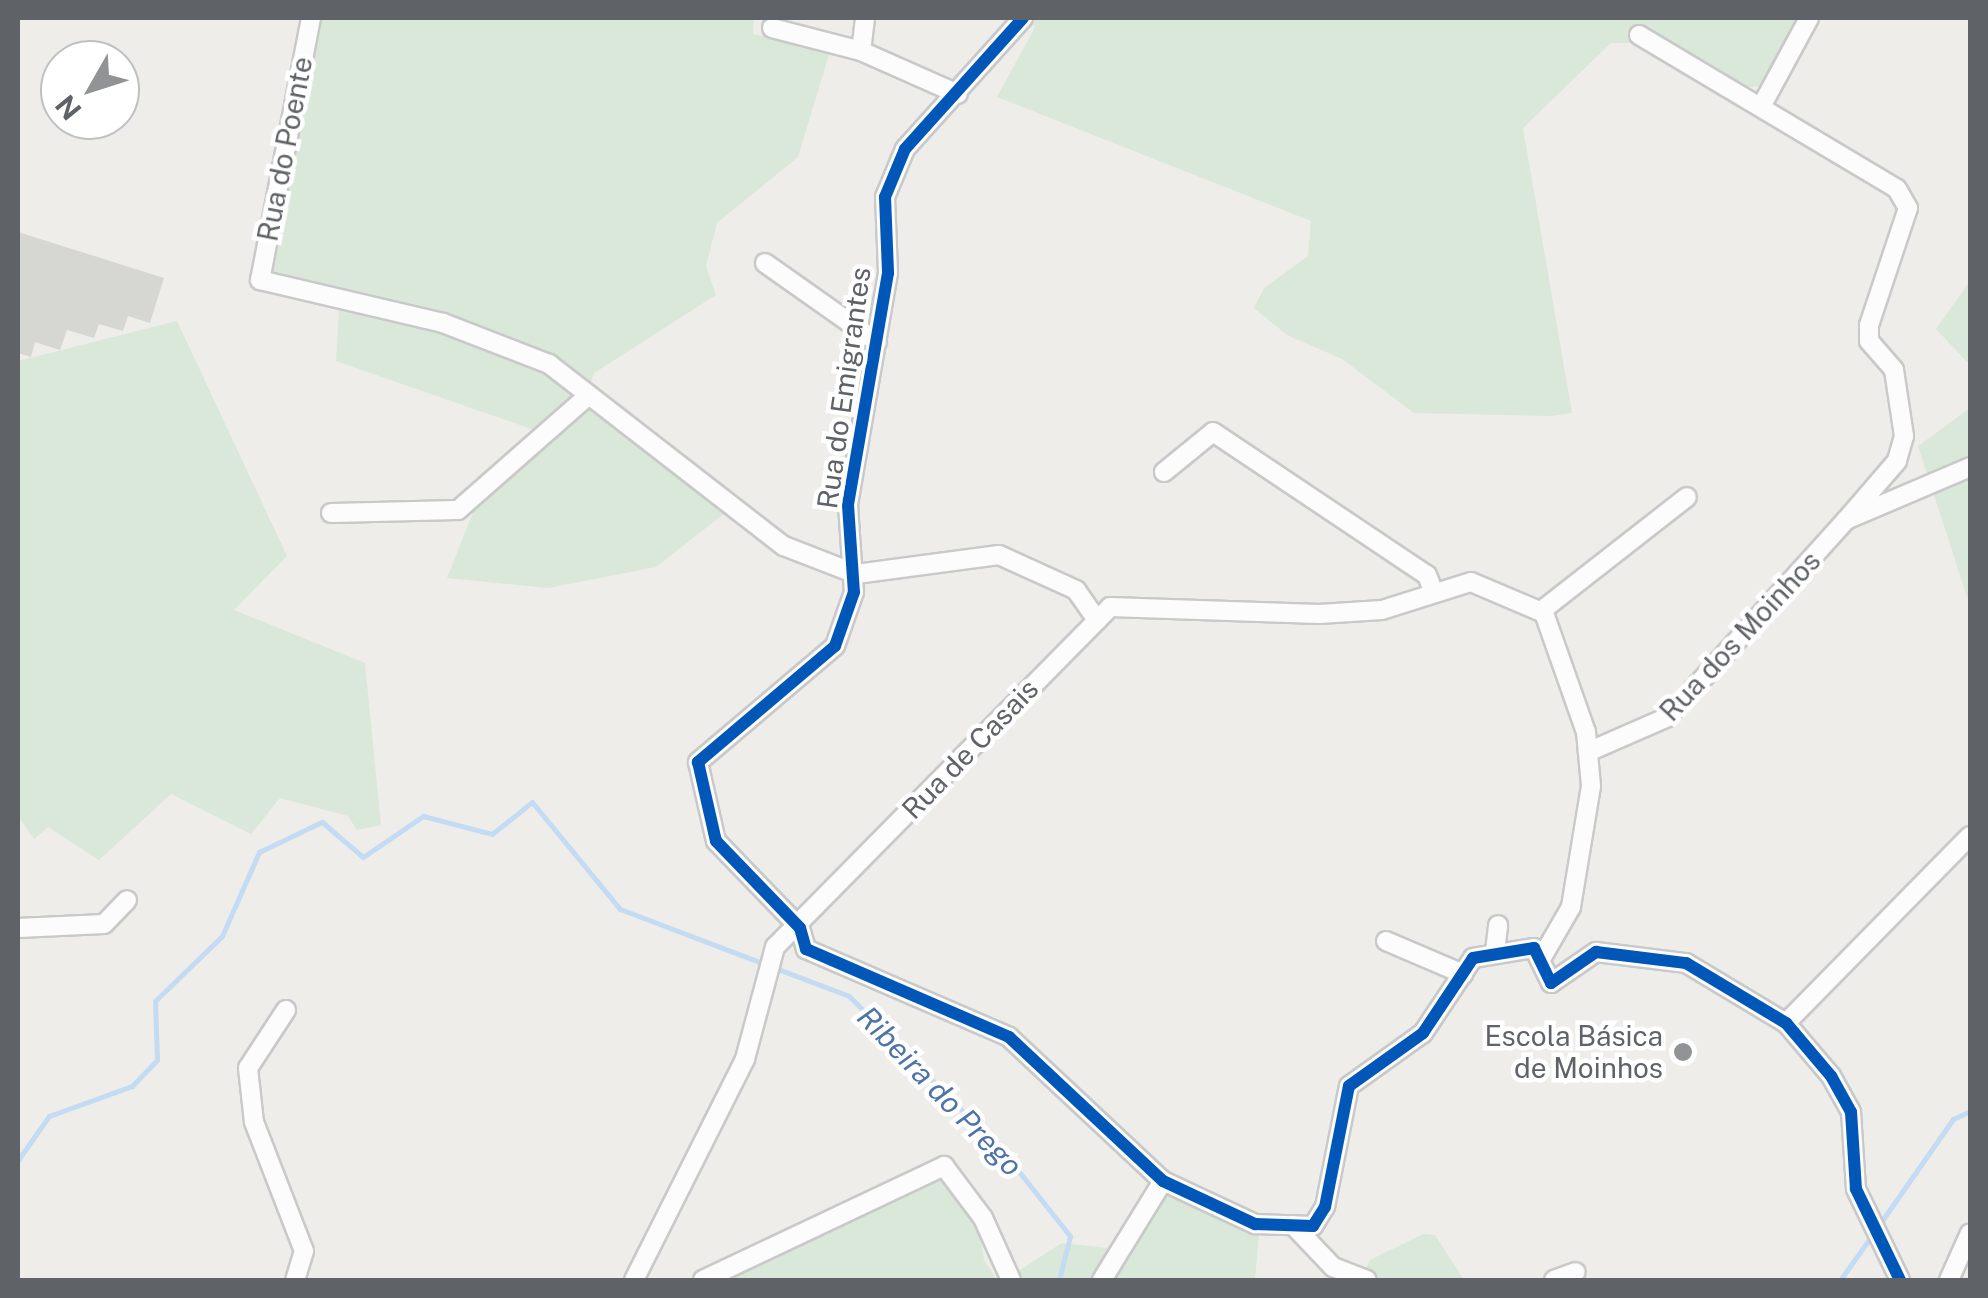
<!DOCTYPE html>
<html>
<head>
<meta charset="utf-8">
<style>
	body { margin:0 }
	#map { position:relative; width:1988px; height:1298px; overflow:hidden; background:#eeedea; font-family:"Public Sans",sans-serif }
	div>[style] { position:absolute }
	[style*='--x'] { left:calc(var(--x)*1px); top:calc(var(--y)*1px); width:calc(var(--w)*1px); rotate:calc(var(--a)*1deg) }
	.green>* { inset:0; background:#d9e8d8 }
	.stream>* { height:5px; margin:-2.5px; padding:0 2.5px; transform-origin:2.5px; border-radius:2.5px; background:#c3dbf3 }
	.building>* { inset:0; background:#d6d6d3 }
	.roads { filter:drop-shadow(2px 0 #c9c9c9) drop-shadow(-2px 0 #c9c9c9) drop-shadow(0 2px #c9c9c9) drop-shadow(0 -2px #c9c9c9) }
	.street>* { height:18px; margin:-9px; padding:0 9px; transform-origin:9px; border-radius:9px; background:#fcfcfc }
	.cycleway>* { height:12px; margin:-6px; padding:0 6px; transform-origin:6px; border-radius:6px; background:#0057b8 }
	.dots>* { width:28px; height:28px; translate:-50% -50%; box-sizing:border-box; border:5px solid #fff; border-radius:50% }
	span { translate:-50% -50%; white-space:nowrap; text-align:center; line-height:1.15; -webkit-text-stroke:9px #fff; paint-order:stroke }
	.street-label { font-size:28px; color:#5f6266 }
	.poi-label { font-size:28px; color:#5f6266 }
	.right { translate:-100% -50%; text-align:right }
	.water-label { font-size:30px; color:#4d73a8; font-style:italic }
	.frame { position:absolute; inset:0; border:20px solid #5f6266; pointer-events:none }
	.north { position:absolute; left:40px; top:40px; width:100px; height:100px; box-sizing:border-box; background:#fff; border:2px solid #bfc0c2; border-radius:50%; rotate:231deg; font-size:28px; font-weight:700; line-height:40px; text-align:center; color:#5f6266 }
	.north::after { content:''; display:block; margin:auto; width:35px; height:45px; background:#919394; clip-path:polygon(50% 0,100% 100%,50% 72%,0 100%) }
</style>
</head>
<body>
<div id="map">
	<div class="green">
		<div style="clip-path:polygon(312px 18px,754px 18px,753px 34px,831px 48px,798px 157px,717px 223px,706px 266px,716px 295px,594px 373px,587px 395px,730px 509px,656px 567px,548px 588px,447px 578px,481px 492px,540px 432px,336px 361px,339px 310px,251px 282px)"></div>
		<div style="clip-path:polygon(1026px 18px,1799px 18px,1768px 85px,1742px 88px,1639px 43px,1611px 43px,1523px 128px,1572px 413px,1551px 416px,1414px 413px,1342px 359px,1287px 335px,1254px 308px,1264px 288px,1308px 256px,1311px 221px,997px 97px,1035px 27px)"></div>
		<div style="clip-path:polygon(1970px 281px,1970px 365px,1936px 329px)"></div>
		<div style="clip-path:polygon(177px 321px,287px 556px,234px 610px,365px 663px,381px 825px,357px 830px,348px 816px,280px 798px,251px 834px,171px 794px,99px 860px,48px 827px,34px 839px,18px 816px,18px 361px)"></div>
		<div style="clip-path:polygon(1970px 408px,1970px 606px,1918px 446px)"></div>
		<div style="clip-path:polygon(944px 1161px,977px 1214px,984px 1260px,997px 1280px,710px 1280px)"></div>
		<div style="clip-path:polygon(1185px 1191px,1259px 1235px,1255px 1280px,1004px 1280px,1062px 1243px,1107px 1248px,1164px 1192px)"></div>
		<div style="clip-path:polygon(1423px 1234px,1435px 1235px,1464px 1280px,1360px 1280px,1370px 1260px)"></div>
	</div>
	<div class="stream">
		<div style="--x:18;--y:1160;--w:54;--a:-54.8"></div>
		<div style="--x:49;--y:1116;--w:88;--a:-19.9"></div>
		<div style="--x:132;--y:1086;--w:36;--a:-46"></div>
		<div style="--x:157;--y:1060;--w:59;--a:-91.9"></div>
		<div style="--x:155;--y:1001;--w:93;--a:-44.1"></div>
		<div style="--x:222;--y:936;--w:92;--a:-66.2"></div>
		<div style="--x:259;--y:852;--w:70;--a:-25.5"></div>
		<div style="--x:322;--y:822;--w:54;--a:40.5"></div>
		<div style="--x:363;--y:857;--w:73;--a:-34.3"></div>
		<div style="--x:423;--y:816;--w:71;--a:14.6"></div>
		<div style="--x:492;--y:834;--w:51;--a:-38.7"></div>
		<div style="--x:532;--y:802;--w:139;--a:50.6"></div>
		<div style="--x:620;--y:909;--w:245;--a:20.8"></div>
		<div style="--x:849;--y:996;--w:222;--a:45.4"></div>
		<div style="--x:1005;--y:1154;--w:105;--a:51.6"></div>
		<div style="--x:1070;--y:1236;--w:45;--a:104"></div>
		<div style="--x:1879;--y:1225;--w:129;--a:-55.1"></div>
		<div style="--x:1953;--y:1119;--w:19;--a:-25"></div>
		<div style="--x:1840;--y:1280;--w:57;--a:-54.3"></div>
	</div>
	<div class="building">
		<div style="clip-path:polygon(18px 232px,164px 278px,150px 323px,128px 316px,123px 331px,99px 324px,94px 338px,67px 330px,60px 350px,35px 342px,31px 357px,18px 353px)"></div>
	</div>
	<div class="roads">
		<div class="street">
			<div style="--x:311;--y:18;--w:267;--a:101"></div>
			<div style="--x:260;--y:280;--w:188;--a:13.2"></div>
			<div style="--x:443;--y:323;--w:114;--a:21.1"></div>
			<div style="--x:549;--y:364;--w:297;--a:37.8"></div>
			<div style="--x:784;--y:546;--w:77;--a:21.3"></div>
			<div style="--x:856;--y:574;--w:144;--a:-7.6"></div>
			<div style="--x:999;--y:555;--w:85;--a:24.4"></div>
			<div style="--x:1076;--y:590;--w:37;--a:55"></div>
			<div style="--x:1023;--y:18;--w:176;--a:132"></div>
			<div style="--x:905;--y:149;--w:52;--a:112.6"></div>
			<div style="--x:885;--y:197;--w:76;--a:87.7"></div>
			<div style="--x:888;--y:273;--w:235;--a:99.8"></div>
			<div style="--x:848;--y:505;--w:87;--a:86.1"></div>
			<div style="--x:854;--y:592;--w:57;--a:109.4"></div>
			<div style="--x:835;--y:646;--w:180;--a:139.7"></div>
			<div style="--x:698;--y:762;--w:81;--a:77.2"></div>
			<div style="--x:716;--y:841;--w:121;--a:46"></div>
			<div style="--x:800;--y:928;--w:22;--a:74"></div>
			<div style="--x:806;--y:949;--w:221;--a:23.4"></div>
			<div style="--x:1009;--y:1037;--w:211;--a:43.1"></div>
			<div style="--x:1163;--y:1181;--w:102;--a:25.1"></div>
			<div style="--x:1255;--y:1224;--w:58;--a:2"></div>
			<div style="--x:1313;--y:1226;--w:22;--a:-58"></div>
			<div style="--x:1325;--y:1207;--w:123;--a:-78.8"></div>
			<div style="--x:1349;--y:1086;--w:91;--a:-35.6"></div>
			<div style="--x:1423;--y:1033;--w:90;--a:-56.3"></div>
			<div style="--x:1473;--y:958;--w:62;--a:-9.3"></div>
			<div style="--x:1534;--y:948;--w:39;--a:64"></div>
			<div style="--x:1551;--y:983;--w:55;--a:-34.6"></div>
			<div style="--x:1596;--y:952;--w:91;--a:7"></div>
			<div style="--x:1686;--y:963;--w:117;--a:31"></div>
			<div style="--x:1786;--y:1023;--w:70;--a:49.7"></div>
			<div style="--x:1831;--y:1076;--w:41;--a:60.9"></div>
			<div style="--x:1851;--y:1112;--w:77;--a:86.3"></div>
			<div style="--x:1856;--y:1189;--w:101;--a:64.2"></div>
			<div style="--x:772;--y:28;--w:92;--a:14.5"></div>
			<div style="--x:861;--y:51;--w:106;--a:23.9"></div>
			<div style="--x:1639;--y:35;--w:300;--a:30.8"></div>
			<div style="--x:1897;--y:189;--w:22;--a:60"></div>
			<div style="--x:1908;--y:208;--w:123;--a:108.4"></div>
			<div style="--x:1869;--y:325;--w:16;--a:90"></div>
			<div style="--x:1869;--y:341;--w:38;--a:49"></div>
			<div style="--x:1894;--y:370;--w:67;--a:81.4"></div>
			<div style="--x:1904;--y:436;--w:26;--a:106"></div>
			<div style="--x:1897;--y:461;--w:78;--a:130.8"></div>
			<div style="--x:861;--y:51;--w:33;--a:-83"></div>
			<div style="--x:1762;--y:105;--w:99;--a:-61.6"></div>
			<div style="--x:765;--y:263;--w:137;--a:35.2"></div>
			<div style="--x:1164;--y:472;--w:63;--a:-39.2"></div>
			<div style="--x:1213;--y:432;--w:257;--a:33.8"></div>
			<div style="--x:1427;--y:575;--w:14;--a:69"></div>
			<div style="--x:331;--y:513;--w:127;--a:-1.4"></div>
			<div style="--x:458;--y:510;--w:174;--a:-41.3"></div>
			<div style="--x:1541;--y:611;--w:185;--a:-38"></div>
			<div style="--x:1588;--y:752;--w:87;--a:-23.6"></div>
			<div style="--x:1668;--y:717;--w:266;--a:-47.9"></div>
			<div style="--x:1846;--y:520;--w:135;--a:-23.1"></div>
			<div style="--x:18;--y:928;--w:86;--a:-2.7"></div>
			<div style="--x:104;--y:924;--w:33;--a:-46"></div>
			<div style="--x:1386;--y:941;--w:84;--a:23.2"></div>
			<div style="--x:1495;--y:951;--w:26;--a:-83"></div>
			<div style="--x:286;--y:1010;--w:69;--a:123.2"></div>
			<div style="--x:248;--y:1068;--w:54;--a:83.7"></div>
			<div style="--x:254;--y:1122;--w:138;--a:68.8"></div>
			<div style="--x:304;--y:1251;--w:30;--a:107"></div>
			<div style="--x:1786;--y:1023;--w:262;--a:-45.5"></div>
			<div style="--x:1293;--y:1225;--w:58;--a:46.4"></div>
			<div style="--x:1333;--y:1267;--w:36;--a:21"></div>
			<div style="--x:634;--y:1280;--w:247;--a:-63.3"></div>
			<div style="--x:745;--y:1059;--w:116;--a:-75"></div>
			<div style="--x:775;--y:947;--w:477;--a:-45.4"></div>
			<div style="--x:1110;--y:607;--w:209;--a:1.9"></div>
			<div style="--x:1319;--y:614;--w:63;--a:-3.6"></div>
			<div style="--x:1382;--y:610;--w:93;--a:-17.5"></div>
			<div style="--x:1471;--y:582;--w:79;--a:23"></div>
			<div style="--x:1544;--y:613;--w:126;--a:70.6"></div>
			<div style="--x:1586;--y:732;--w:54;--a:84.7"></div>
			<div style="--x:1591;--y:786;--w:123;--a:99.4"></div>
			<div style="--x:1571;--y:907;--w:60;--a:120"></div>
			<div style="--x:703;--y:1280;--w:267;--a:-25.3"></div>
			<div style="--x:944;--y:1166;--w:65;--a:53.1"></div>
			<div style="--x:983;--y:1218;--w:68;--a:65.7"></div>
			<div style="--x:1102;--y:1280;--w:116;--a:-58.4"></div>
			<div style="--x:1554;--y:1280;--w:23;--a:-20"></div>
			<div style="--x:1949;--y:1280;--w:51;--a:-65.9"></div>
		</div>
	</div>
	<div class="cycleway">
		<div style="--x:1023;--y:18;--w:176;--a:132"></div>
		<div style="--x:905;--y:149;--w:52;--a:112.6"></div>
		<div style="--x:885;--y:197;--w:76;--a:87.7"></div>
		<div style="--x:888;--y:273;--w:235;--a:99.8"></div>
		<div style="--x:848;--y:505;--w:87;--a:86.1"></div>
		<div style="--x:854;--y:592;--w:57;--a:109.4"></div>
		<div style="--x:835;--y:646;--w:180;--a:139.7"></div>
		<div style="--x:698;--y:762;--w:81;--a:77.2"></div>
		<div style="--x:716;--y:841;--w:121;--a:46"></div>
		<div style="--x:800;--y:928;--w:22;--a:74"></div>
		<div style="--x:806;--y:949;--w:221;--a:23.4"></div>
		<div style="--x:1009;--y:1037;--w:211;--a:43.1"></div>
		<div style="--x:1163;--y:1181;--w:102;--a:25.1"></div>
		<div style="--x:1255;--y:1224;--w:58;--a:2"></div>
		<div style="--x:1313;--y:1226;--w:22;--a:-58"></div>
		<div style="--x:1325;--y:1207;--w:123;--a:-78.8"></div>
		<div style="--x:1349;--y:1086;--w:91;--a:-35.6"></div>
		<div style="--x:1423;--y:1033;--w:90;--a:-56.3"></div>
		<div style="--x:1473;--y:958;--w:62;--a:-9.3"></div>
		<div style="--x:1534;--y:948;--w:39;--a:64"></div>
		<div style="--x:1551;--y:983;--w:55;--a:-34.6"></div>
		<div style="--x:1596;--y:952;--w:91;--a:7"></div>
		<div style="--x:1686;--y:963;--w:117;--a:31"></div>
		<div style="--x:1786;--y:1023;--w:70;--a:49.7"></div>
		<div style="--x:1831;--y:1076;--w:41;--a:60.9"></div>
		<div style="--x:1851;--y:1112;--w:77;--a:86.3"></div>
		<div style="--x:1856;--y:1189;--w:101;--a:64.2"></div>
	</div>
	<div class="dots">
		<div style="left:1683px;top:1052px;background:#919394"></div>
	</div>
	<div class="street-label">
		<span style="left:285px;top:149px;rotate:-79deg">Rua do Poente</span>
		<span style="left:844px;top:388px;rotate:-82deg">Rua do Emigrantes</span>
		<span style="left:1740px;top:636px;rotate:-47deg">Rua dos Moinhos</span>
		<span style="left:970px;top:749px;rotate:-46deg">Rua de Casais</span>
	</div>
	<div class="poi-label">
		<span class="right" style="left:1663px;top:1052px">Escola Básica<br>de Moinhos</span>
	</div>
	<div class="water-label">
		<span style="left:940px;top:1091px;rotate:46deg">Ribeira do Prego</span>
	</div>
	<div class="frame"></div>
	<div class="north">N</div>
</div>
</body>
</html>
